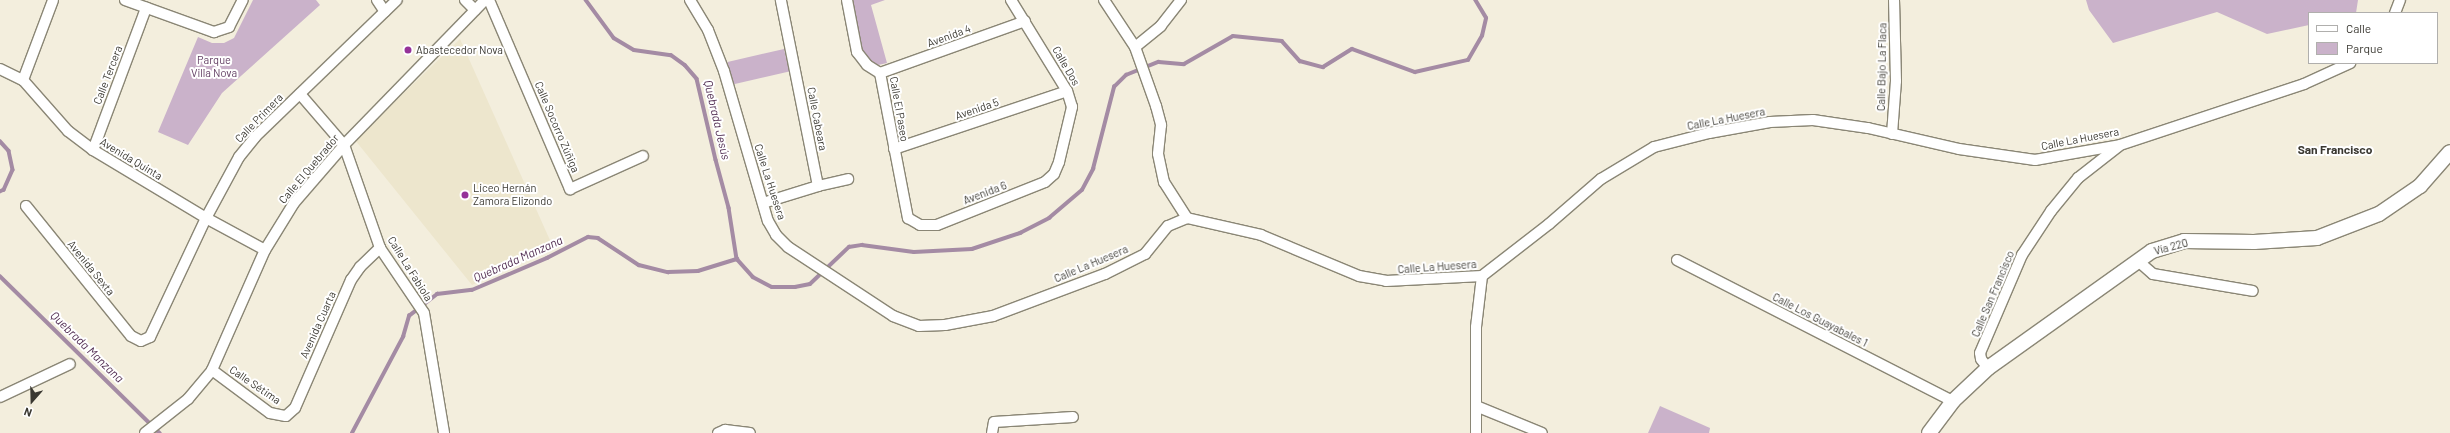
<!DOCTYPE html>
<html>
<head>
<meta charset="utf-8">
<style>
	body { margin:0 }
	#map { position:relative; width:2450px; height:433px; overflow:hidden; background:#f3eedd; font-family:Barlow,sans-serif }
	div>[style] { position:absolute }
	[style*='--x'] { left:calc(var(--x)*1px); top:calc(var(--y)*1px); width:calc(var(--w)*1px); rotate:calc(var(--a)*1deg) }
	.built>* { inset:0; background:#ede6cd }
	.green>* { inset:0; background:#cab2ca; transform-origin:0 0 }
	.stream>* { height:3.5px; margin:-1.75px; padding:0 1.75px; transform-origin:1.75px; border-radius:1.75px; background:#a48ba4 }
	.roads { filter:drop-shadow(1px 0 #8a8675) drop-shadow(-1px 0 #8a8675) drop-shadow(0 1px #8a8675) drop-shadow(0 -1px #8a8675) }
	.minor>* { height:10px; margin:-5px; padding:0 5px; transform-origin:5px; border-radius:5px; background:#fff }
	.secondary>* { height:14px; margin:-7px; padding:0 7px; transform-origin:7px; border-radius:7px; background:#fff }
	.dots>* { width:11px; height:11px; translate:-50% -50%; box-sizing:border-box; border:2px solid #fff; border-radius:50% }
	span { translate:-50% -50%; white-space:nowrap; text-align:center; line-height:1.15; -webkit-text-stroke:4px #fff; paint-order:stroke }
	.street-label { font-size:11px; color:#3a3831 }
	.poi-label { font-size:11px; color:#3a3831 }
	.left { translate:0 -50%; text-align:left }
	.park-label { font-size:11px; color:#613d62 }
	.water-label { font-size:12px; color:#512d52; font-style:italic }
	.neighbourhood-label { font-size:12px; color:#3a3831; font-weight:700 }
	.legend { position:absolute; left:2308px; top:12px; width:130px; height:52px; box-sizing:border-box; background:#fff; border:1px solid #b0afad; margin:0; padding:5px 7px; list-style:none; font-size:12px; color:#3a3831 }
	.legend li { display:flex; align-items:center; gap:8px; height:20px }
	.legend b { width:20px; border:1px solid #b0afad }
	.north { position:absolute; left:12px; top:381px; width:40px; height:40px; -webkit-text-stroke:3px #fff; paint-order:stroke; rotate:200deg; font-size:11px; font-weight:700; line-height:16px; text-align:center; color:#3a3831 }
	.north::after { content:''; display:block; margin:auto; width:14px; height:18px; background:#3a3831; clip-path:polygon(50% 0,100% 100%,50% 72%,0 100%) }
</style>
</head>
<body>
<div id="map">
	<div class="built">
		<div style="clip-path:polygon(460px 39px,553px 247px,472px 285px,355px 140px)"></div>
	</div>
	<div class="green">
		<div style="clip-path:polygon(253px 0,316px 0,320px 5px,222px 93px,188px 145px,158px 132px,198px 37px,212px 43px,224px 43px,234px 38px)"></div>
		<div style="clip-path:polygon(852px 0,885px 0,871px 5px,887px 63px,878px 65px,870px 62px,860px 48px)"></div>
		<div style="clip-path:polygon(2086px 0,2358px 0,2356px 13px,2309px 13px,2309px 25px,2267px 34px,2217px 12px,2113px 43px,2089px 10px)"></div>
		<div style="left:784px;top:49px;width:23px;height:58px;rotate:77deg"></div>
		<div style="clip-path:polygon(1660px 406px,1710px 428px,1709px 433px,1648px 433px)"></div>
	</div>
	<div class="stream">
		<div style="--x:586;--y:0;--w:47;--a:53.6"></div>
		<div style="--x:614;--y:38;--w:23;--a:31"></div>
		<div style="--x:634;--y:50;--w:37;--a:8"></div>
		<div style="--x:671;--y:55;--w:17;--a:36"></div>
		<div style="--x:685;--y:65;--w:18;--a:49"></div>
		<div style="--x:697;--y:79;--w:83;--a:76.8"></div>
		<div style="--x:716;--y:160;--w:50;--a:74.8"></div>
		<div style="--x:729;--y:208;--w:52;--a:81.1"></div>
		<div style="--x:0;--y:141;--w:13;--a:48"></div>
		<div style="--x:9;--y:151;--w:19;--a:78"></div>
		<div style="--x:13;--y:170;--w:22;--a:114"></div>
		<div style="--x:4;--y:190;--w:4;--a:153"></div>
		<div style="--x:737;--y:259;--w:24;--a:48"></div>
		<div style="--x:753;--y:277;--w:21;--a:28"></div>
		<div style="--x:772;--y:287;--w:23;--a:0"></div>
		<div style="--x:795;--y:287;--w:15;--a:-11"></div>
		<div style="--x:810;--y:284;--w:54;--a:-43.5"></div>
		<div style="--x:849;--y:247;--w:13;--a:-9"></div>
		<div style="--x:862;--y:245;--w:52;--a:7.7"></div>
		<div style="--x:914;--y:252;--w:58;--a:-3"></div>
		<div style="--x:972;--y:249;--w:51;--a:-18.4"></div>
		<div style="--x:1020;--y:233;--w:33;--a:-27"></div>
		<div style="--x:1049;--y:218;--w:43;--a:-40.3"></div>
		<div style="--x:1082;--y:190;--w:24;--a:-62"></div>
		<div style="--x:1093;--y:169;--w:85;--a:-75.6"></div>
		<div style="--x:1114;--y:87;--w:17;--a:-45"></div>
		<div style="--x:1126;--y:75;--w:35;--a:-22"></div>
		<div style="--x:1159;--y:62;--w:25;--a:5"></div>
		<div style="--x:1184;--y:64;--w:56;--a:-29.7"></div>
		<div style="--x:1233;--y:36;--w:49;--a:5.8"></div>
		<div style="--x:1282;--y:41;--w:27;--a:48"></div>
		<div style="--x:1300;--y:61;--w:24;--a:15"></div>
		<div style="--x:1323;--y:67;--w:34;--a:-32"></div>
		<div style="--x:1352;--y:49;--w:67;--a:20.1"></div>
		<div style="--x:1415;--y:72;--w:54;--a:-12.8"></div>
		<div style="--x:1468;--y:60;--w:28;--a:-60"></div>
		<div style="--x:1482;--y:36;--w:18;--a:-77"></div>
		<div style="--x:1486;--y:18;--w:21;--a:-121"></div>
		<div style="--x:0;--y:276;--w:224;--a:44.5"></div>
		<div style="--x:352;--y:433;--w:109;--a:-62"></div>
		<div style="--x:403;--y:337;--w:22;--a:-74"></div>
		<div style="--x:409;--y:316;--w:36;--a:-38"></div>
		<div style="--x:437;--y:294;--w:35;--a:-7"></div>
		<div style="--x:472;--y:290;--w:82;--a:-23.1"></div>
		<div style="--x:547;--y:258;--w:46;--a:-27.1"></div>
		<div style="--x:588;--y:237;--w:10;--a:6"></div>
		<div style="--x:598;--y:238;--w:49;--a:33.4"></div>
		<div style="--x:639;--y:265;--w:30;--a:14"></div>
		<div style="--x:668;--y:272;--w:30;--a:-2"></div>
		<div style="--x:698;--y:271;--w:41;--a:-17.1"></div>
	</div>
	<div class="roads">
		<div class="minor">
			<div style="--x:125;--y:0;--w:95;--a:19.8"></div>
			<div style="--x:214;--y:32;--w:16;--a:-18"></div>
			<div style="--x:229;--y:27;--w:30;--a:-63"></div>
			<div style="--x:377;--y:0;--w:14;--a:56"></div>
			<div style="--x:465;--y:0;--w:14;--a:45"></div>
			<div style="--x:489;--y:0;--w:206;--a:66.8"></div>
			<div style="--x:570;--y:189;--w:80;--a:-24.3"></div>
			<div style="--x:690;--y:0;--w:35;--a:59"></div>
			<div style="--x:708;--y:30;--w:44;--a:68.7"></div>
			<div style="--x:724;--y:71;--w:156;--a:73.7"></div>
			<div style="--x:768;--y:221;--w:16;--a:60"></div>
			<div style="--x:776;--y:235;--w:17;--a:45"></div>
			<div style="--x:788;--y:247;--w:126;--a:33.3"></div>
			<div style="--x:893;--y:316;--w:28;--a:21"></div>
			<div style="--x:919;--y:326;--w:26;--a:-2"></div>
			<div style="--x:945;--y:325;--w:49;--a:-10.6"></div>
			<div style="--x:993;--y:316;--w:120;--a:-20.6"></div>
			<div style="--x:1105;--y:274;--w:45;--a:-26.6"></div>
			<div style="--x:1145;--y:254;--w:36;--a:-51"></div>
			<div style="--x:1168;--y:226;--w:21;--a:-23"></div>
			<div style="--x:1187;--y:218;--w:76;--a:12.9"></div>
			<div style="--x:1261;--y:235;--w:106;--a:22.7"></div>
			<div style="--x:1359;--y:276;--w:27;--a:10"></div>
			<div style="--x:1386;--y:281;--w:96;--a:-3"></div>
			<div style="--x:1482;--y:276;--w:85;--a:-37.8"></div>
			<div style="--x:1549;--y:224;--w:69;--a:-40.9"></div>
			<div style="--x:1601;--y:179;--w:62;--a:-31.1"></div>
			<div style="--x:1654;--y:147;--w:57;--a:-14.3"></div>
			<div style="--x:1709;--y:133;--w:62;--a:-10.2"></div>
			<div style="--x:1770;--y:122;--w:43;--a:-2.7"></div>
			<div style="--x:1813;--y:120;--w:56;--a:8.3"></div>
			<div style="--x:1868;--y:128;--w:93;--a:13"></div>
			<div style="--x:1959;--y:149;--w:77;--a:8.2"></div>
			<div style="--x:2035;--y:160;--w:86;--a:-10"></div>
			<div style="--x:2120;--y:145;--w:194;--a:-18.3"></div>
			<div style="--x:2304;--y:84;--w:51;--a:-24.5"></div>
			<div style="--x:847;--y:0;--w:53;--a:79.1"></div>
			<div style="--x:857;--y:52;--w:16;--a:52"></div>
			<div style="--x:867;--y:65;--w:15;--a:32"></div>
			<div style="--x:880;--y:73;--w:148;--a:79.1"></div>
			<div style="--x:908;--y:218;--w:14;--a:30"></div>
			<div style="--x:920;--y:225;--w:17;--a:0"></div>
			<div style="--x:937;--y:225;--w:116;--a:-21.7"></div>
			<div style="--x:1045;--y:182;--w:12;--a:-42"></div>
			<div style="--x:1054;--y:174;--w:13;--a:-67"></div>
			<div style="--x:1059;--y:162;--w:57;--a:-76.7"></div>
			<div style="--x:1072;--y:107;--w:17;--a:-107"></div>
			<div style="--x:1067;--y:91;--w:107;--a:-121.6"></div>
			<div style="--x:1104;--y:0;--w:56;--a:56.6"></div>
			<div style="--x:1181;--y:0;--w:33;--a:128"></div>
			<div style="--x:1161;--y:26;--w:33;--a:141"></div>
			<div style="--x:1135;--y:47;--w:63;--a:70.4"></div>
			<div style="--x:1156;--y:106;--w:20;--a:75"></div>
			<div style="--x:1161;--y:125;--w:29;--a:96"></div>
			<div style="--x:1158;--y:154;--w:29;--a:78"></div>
			<div style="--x:1164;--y:182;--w:43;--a:57.4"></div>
			<div style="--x:2395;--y:13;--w:14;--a:-69"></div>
			<div style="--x:0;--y:69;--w:25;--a:26"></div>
			<div style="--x:23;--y:80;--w:68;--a:48.6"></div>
			<div style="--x:68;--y:131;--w:31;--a:37"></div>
			<div style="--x:93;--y:150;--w:132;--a:31"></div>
			<div style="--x:206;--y:218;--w:67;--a:28.5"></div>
			<div style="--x:880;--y:73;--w:154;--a:-19.7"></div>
			<div style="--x:23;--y:80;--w:85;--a:-69.4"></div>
			<div style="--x:300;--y:94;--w:67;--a:49.2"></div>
			<div style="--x:344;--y:145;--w:109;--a:70.7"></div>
			<div style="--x:380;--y:248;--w:78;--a:55.9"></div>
			<div style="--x:424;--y:313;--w:122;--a:80.5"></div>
			<div style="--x:1892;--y:134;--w:53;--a:-85.7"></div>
			<div style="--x:1896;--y:81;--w:81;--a:-91.4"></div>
			<div style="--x:894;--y:149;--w:182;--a:-18.5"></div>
			<div style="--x:93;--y:150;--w:152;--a:-69.5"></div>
			<div style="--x:818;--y:186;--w:31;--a:-13"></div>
			<div style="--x:763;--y:203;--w:58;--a:-17.2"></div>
			<div style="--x:818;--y:186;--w:190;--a:-101.3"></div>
			<div style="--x:26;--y:206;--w:167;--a:51.1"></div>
			<div style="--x:131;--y:336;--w:11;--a:27"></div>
			<div style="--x:141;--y:341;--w:10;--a:-24"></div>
			<div style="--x:150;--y:337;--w:132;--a:-64.8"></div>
			<div style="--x:206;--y:218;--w:69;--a:-61.6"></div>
			<div style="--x:239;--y:157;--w:26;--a:-51"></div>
			<div style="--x:255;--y:137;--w:197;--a:-44"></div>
			<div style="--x:1677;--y:260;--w:310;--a:27.1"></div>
			<div style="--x:2138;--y:261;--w:20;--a:41"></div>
			<div style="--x:2153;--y:274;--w:101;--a:9.6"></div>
			<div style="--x:1988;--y:368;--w:11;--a:-128"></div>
			<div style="--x:1981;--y:359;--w:6;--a:-99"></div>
			<div style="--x:1980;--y:353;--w:107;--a:-66.8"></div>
			<div style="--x:2022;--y:255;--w:53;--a:-56.6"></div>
			<div style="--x:2051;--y:211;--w:43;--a:-50.7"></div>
			<div style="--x:2078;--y:178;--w:52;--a:-38"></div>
			<div style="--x:212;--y:370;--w:72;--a:36.6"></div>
			<div style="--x:270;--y:413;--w:16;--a:11"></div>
			<div style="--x:286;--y:416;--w:12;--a:-42"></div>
			<div style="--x:295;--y:408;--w:140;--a:-66.4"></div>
			<div style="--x:351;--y:280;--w:16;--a:-55"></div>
			<div style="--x:360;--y:267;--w:28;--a:-44"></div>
			<div style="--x:0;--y:397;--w:77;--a:-25.2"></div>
			<div style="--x:1476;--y:406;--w:71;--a:22.2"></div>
			<div style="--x:145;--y:433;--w:55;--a:-38.3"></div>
			<div style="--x:188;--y:399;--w:38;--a:-50"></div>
			<div style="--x:212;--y:370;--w:131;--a:-66.2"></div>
			<div style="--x:265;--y:250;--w:55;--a:-58.3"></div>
			<div style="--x:294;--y:203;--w:77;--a:-49.2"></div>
			<div style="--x:344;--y:145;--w:202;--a:-45.8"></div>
			<div style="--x:718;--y:433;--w:8;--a:-23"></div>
			<div style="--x:725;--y:430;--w:25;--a:7"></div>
			<div style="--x:992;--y:433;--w:11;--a:-80"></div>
			<div style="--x:994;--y:422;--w:79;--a:-3.6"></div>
			<div style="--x:1476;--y:433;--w:106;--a:-90"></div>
			<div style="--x:1476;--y:327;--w:51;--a:-83.3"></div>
		</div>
		<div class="secondary">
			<div style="--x:1929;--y:433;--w:40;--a:-53"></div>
			<div style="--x:1953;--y:401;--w:48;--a:-43.3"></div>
			<div style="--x:1988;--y:368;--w:201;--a:-35.5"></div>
			<div style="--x:2152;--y:251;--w:34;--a:-17"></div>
			<div style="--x:2184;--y:241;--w:70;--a:0.8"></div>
			<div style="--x:2254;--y:242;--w:63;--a:-3.6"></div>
			<div style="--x:2317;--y:238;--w:66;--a:-21.2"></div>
			<div style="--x:2379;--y:214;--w:50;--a:-34.3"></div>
			<div style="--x:2420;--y:186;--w:45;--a:-48.6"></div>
		</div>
	</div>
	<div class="dots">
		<div style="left:408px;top:50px;background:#953299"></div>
		<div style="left:465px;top:195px;background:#953299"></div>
	</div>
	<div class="street-label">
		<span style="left:949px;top:36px;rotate:-20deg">Avenida 4</span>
		<span style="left:1066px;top:66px;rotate:60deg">Calle Dos</span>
		<span style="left:1882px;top:67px;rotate:-89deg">Calle Bajo La Flaca</span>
		<span style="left:108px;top:75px;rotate:-69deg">Calle Tercera</span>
		<span style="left:899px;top:109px;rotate:80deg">Calle El Paseo</span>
		<span style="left:977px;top:109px;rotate:-19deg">Avenida 5</span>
		<span style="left:259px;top:118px;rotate:-46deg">Calle Primera</span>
		<span style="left:817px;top:119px;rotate:79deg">Calle Cabeara</span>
		<span style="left:1726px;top:119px;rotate:-11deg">Calle La Huesera</span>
		<span style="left:557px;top:127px;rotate:67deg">Calle Socorro Zúñiga</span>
		<span style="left:2080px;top:139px;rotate:-11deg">Calle La Huesera</span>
		<span style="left:131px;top:159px;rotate:31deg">Avenida Quinta</span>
		<span style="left:309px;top:169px;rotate:-50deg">Calle El Quebrador</span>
		<span style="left:770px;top:182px;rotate:72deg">Calle La Huesera</span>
		<span style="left:985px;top:193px;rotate:-21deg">Avenida 6</span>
		<span style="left:2171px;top:247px;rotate:-15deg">Vía 220</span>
		<span style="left:1091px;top:264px;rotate:-23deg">Calle La Huesera</span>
		<span style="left:1437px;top:267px;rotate:-4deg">Calle La Huesera</span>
		<span style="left:91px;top:268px;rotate:51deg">Avenida Sexta</span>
		<span style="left:410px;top:269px;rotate:58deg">Calle La Fabiola</span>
		<span style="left:1993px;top:294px;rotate:-67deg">Calle San Francisco</span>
		<span style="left:1820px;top:320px;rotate:27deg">Calle Los Guayabales 1</span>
		<span style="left:318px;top:325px;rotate:-66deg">Avenida Cuarta</span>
		<span style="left:255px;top:385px;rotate:34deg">Calle Sétima</span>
	</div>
	<div class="poi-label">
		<span class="left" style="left:416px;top:50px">Abastecedor Nova</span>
		<span class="left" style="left:473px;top:195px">Liceo Hernán<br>Zamora Elizondo</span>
	</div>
	<div class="park-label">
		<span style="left:214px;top:67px">Parque<br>Villa Nova</span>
	</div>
	<div class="water-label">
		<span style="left:717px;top:120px;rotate:77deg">Quebrada Jesús</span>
		<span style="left:518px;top:259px;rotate:-24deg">Quebrada Manzana</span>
		<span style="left:87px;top:347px;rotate:44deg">Quebrada Manzana</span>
	</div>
	<div class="neighbourhood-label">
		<span style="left:2335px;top:150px">San Francisco</span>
	</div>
	<ul class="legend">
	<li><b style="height:5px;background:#fff"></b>Calle</li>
	<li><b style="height:11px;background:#cab2ca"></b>Parque</li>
	</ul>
	<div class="north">N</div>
</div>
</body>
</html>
